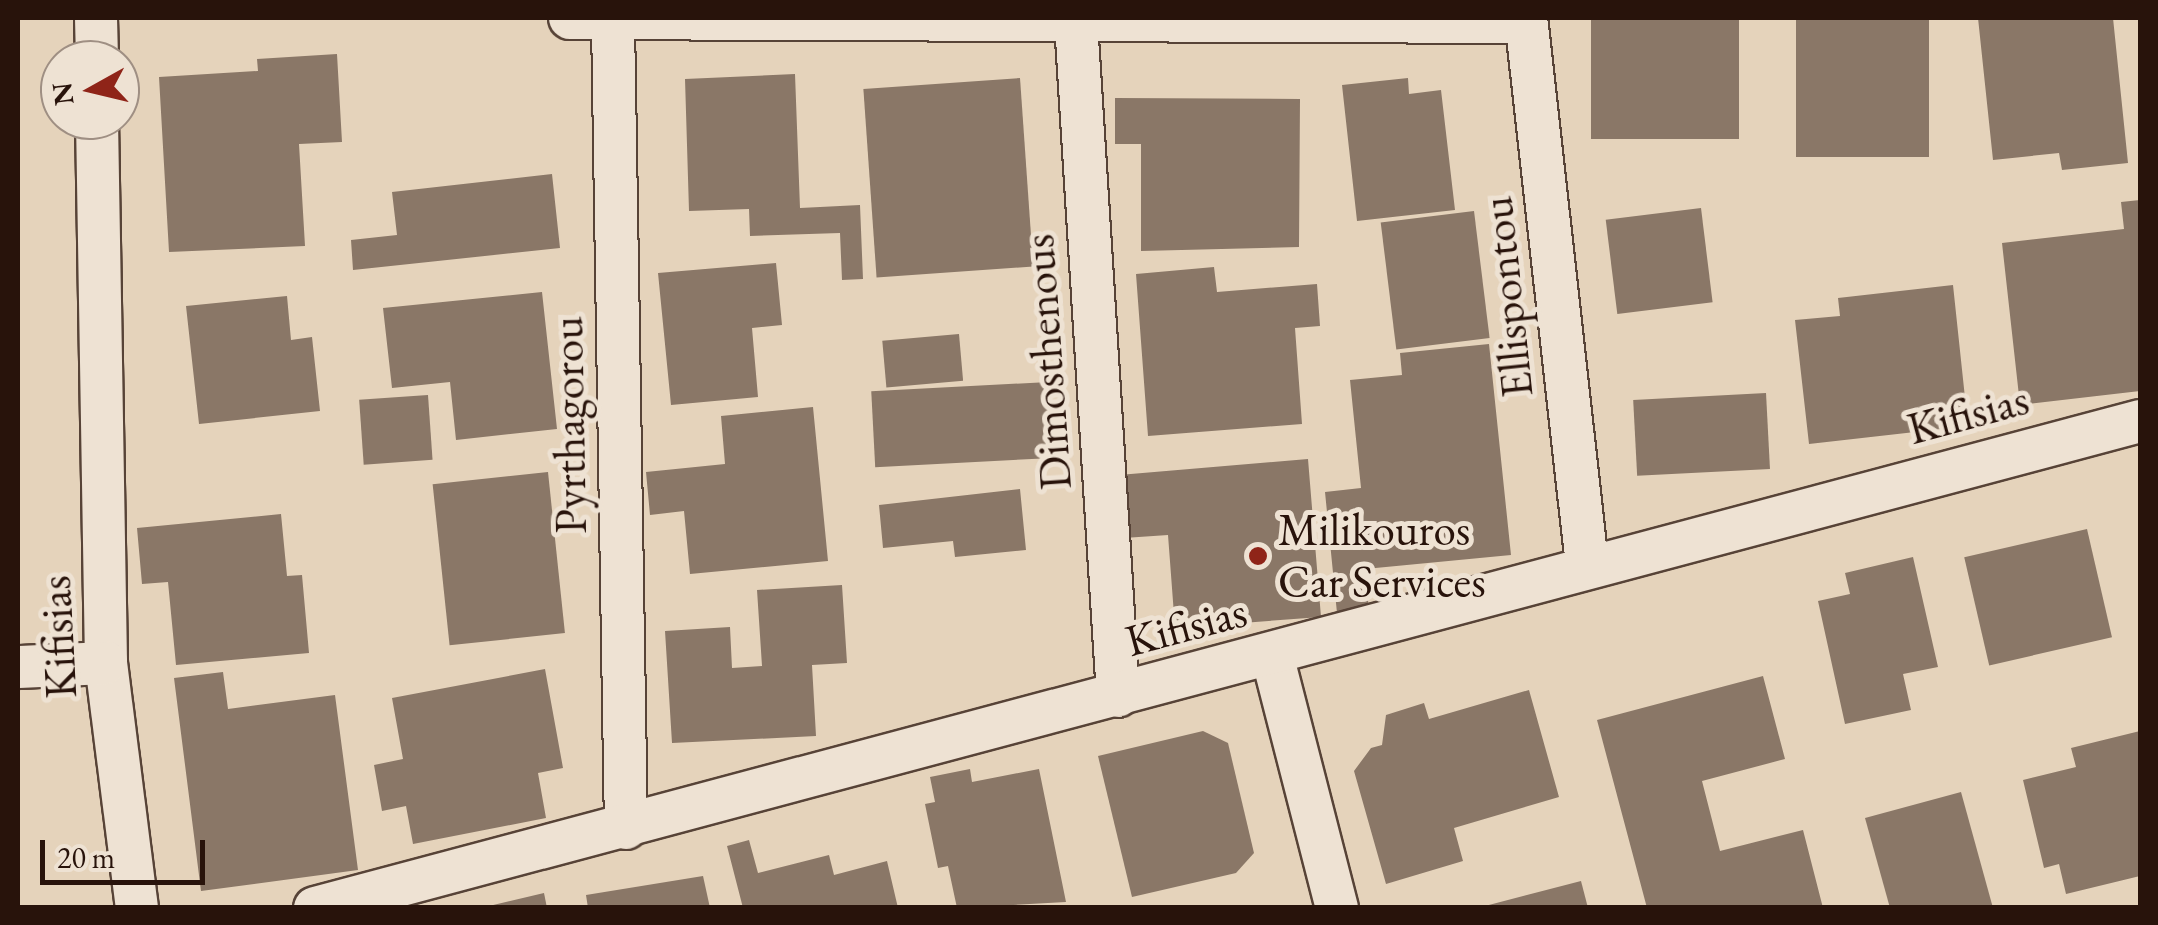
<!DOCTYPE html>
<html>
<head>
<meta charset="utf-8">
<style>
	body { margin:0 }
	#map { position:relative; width:2158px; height:925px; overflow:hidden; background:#e5d3bb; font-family:"EB Garamond",serif }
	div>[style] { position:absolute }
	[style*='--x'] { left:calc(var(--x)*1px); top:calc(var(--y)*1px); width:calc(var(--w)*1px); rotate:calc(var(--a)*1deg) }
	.building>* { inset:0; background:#8a7767; transform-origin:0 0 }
	.roads { filter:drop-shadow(2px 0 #574337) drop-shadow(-2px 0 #574337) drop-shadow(0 2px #574337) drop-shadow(0 -2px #574337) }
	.minor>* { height:42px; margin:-21px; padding:0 21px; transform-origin:21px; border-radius:21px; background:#eee2d3 }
	.dots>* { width:28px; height:28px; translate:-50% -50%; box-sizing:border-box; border:5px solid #eee2d3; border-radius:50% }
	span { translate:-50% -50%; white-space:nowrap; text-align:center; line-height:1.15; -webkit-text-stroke:10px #eee2d3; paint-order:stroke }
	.street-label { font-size:45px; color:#28130b }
	.poi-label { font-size:45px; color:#28130b }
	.left { translate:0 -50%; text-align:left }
	.frame { position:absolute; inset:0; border:20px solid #28130b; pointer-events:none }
	.north { position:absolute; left:40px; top:40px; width:100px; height:100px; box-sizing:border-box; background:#eee2d3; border:2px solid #9f8f83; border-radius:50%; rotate:262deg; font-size:28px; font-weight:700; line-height:40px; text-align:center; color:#28130b }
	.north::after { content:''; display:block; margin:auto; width:35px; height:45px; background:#8f2418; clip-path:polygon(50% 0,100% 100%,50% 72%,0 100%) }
	.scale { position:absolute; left:40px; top:840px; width:165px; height:45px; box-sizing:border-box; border:5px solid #28130b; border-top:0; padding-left:12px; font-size:30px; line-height:35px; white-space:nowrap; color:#28130b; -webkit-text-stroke:8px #eee2d3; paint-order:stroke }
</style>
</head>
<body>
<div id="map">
	<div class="building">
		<div style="left:1591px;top:18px;width:148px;height:121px"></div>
		<div style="left:1796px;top:18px;width:133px;height:139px"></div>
		<div style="clip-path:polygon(1978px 18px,2113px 18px,2128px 163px,2062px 170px,2059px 153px,1993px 160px)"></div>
		<div style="clip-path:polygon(337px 54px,342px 142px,299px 144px,305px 246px,169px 252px,159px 77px,258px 71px,257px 59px)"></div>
		<div style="clip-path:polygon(795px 74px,800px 208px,860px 205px,863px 279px,842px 280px,840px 233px,750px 236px,749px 209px,689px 211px,685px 79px)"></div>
		<div style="left:1020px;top:78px;width:189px;height:157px;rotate:86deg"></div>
		<div style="clip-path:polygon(1408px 78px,1409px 94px,1441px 90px,1455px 210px,1357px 221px,1342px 85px)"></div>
		<div style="clip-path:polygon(1115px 98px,1300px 99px,1299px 247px,1141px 251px,1141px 144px,1115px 144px)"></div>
		<div style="clip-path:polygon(552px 174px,560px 248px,353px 270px,351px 240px,397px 235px,392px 192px)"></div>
		<div style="clip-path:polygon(2140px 200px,2140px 391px,2020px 405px,2002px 243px,2124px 229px,2121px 202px)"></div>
		<div style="left:1701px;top:208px;width:95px;height:96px;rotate:83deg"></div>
		<div style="left:1474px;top:211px;width:128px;height:94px;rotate:83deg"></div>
		<div style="clip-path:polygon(776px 263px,782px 325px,752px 328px,758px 397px,671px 405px,658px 273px)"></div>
		<div style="clip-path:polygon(1214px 267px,1217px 292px,1317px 284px,1320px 326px,1295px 328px,1302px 424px,1148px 436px,1136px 274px)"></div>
		<div style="clip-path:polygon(1953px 285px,1968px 426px,1809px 444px,1795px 320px,1840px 316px,1838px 298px)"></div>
		<div style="clip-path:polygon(542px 292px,557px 429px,456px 440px,450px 382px,392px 388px,383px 308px)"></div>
		<div style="clip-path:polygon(287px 296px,291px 340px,312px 337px,320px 411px,199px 424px,186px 306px)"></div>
		<div style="left:959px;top:334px;width:47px;height:77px;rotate:85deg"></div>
		<div style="clip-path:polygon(1489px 344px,1511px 555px,1365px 569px,1369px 610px,1337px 613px,1325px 492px,1361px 488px,1350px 380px,1402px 375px,1400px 353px)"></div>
		<div style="left:1049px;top:382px;width:76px;height:178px;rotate:87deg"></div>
		<div style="left:1766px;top:393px;width:76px;height:133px;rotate:87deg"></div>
		<div style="left:428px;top:395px;width:65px;height:69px;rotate:86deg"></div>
		<div style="clip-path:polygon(813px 407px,828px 561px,690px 574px,684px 511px,650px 515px,646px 472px,725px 464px,721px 416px)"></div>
		<div style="clip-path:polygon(1308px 459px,1321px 617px,1175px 628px,1168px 535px,1124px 538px,1119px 475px)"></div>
		<div style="left:548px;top:472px;width:162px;height:116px;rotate:84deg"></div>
		<div style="clip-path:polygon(1020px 489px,1026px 550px,955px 557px,953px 541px,883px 548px,879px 505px)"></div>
		<div style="clip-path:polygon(281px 514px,287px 576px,302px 575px,309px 653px,176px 665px,168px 582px,142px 584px,137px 528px)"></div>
		<div style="left:2087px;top:529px;width:111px;height:126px;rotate:77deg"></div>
		<div style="clip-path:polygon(1913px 557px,1938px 667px,1903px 674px,1911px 710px,1845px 724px,1818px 601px,1850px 594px,1845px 573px)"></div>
		<div style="clip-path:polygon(842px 585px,847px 663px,812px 665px,816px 736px,672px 743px,665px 631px,730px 627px,732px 668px,762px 666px,757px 590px)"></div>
		<div style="clip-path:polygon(545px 669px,563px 768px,538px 773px,546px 818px,413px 844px,406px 806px,382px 811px,374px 765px,403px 759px,392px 698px)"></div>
		<div style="clip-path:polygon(223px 672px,228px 709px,335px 695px,358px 870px,201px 891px,174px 678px)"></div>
		<div style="clip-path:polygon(1763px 676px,1785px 759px,1702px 781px,1720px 851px,1803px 830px,1823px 908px,1647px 908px,1597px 720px)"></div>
		<div style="clip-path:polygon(1529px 690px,1559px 797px,1454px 828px,1463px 861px,1386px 884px,1354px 771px,1371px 748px,1382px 745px,1386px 715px,1424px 703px,1429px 719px)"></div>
		<div style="clip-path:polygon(1203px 731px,1228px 743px,1254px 853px,1236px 873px,1132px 897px,1098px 756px)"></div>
		<div style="clip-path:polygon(2140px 731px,2140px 876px,2066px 894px,2059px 864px,2044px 868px,2023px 780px,2076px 767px,2071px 748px)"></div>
		<div style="clip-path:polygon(970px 769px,972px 782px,1039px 769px,1066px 902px,957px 908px,948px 866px,938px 868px,925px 804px,935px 802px,930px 777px)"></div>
		<div style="clip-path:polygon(1961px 792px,1993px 908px,1890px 908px,1865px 818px)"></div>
		<div style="clip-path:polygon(749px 840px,758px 873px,829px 855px,834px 875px,887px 861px,898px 908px,743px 908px,727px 846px)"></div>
		<div style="clip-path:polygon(703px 876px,710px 908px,588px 908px,586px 895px)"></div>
		<div style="clip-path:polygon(1581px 881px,1588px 908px,1485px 908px,1485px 906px)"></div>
		<div style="clip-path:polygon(544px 893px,547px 908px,490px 908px,489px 906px)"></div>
	</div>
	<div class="roads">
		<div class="minor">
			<div style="--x:96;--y:18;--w:42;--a:88.6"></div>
			<div style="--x:570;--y:18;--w:956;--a:0.24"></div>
			<div style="--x:1526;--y:18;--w:549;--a:83.63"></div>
			<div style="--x:613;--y:21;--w:807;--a:89.08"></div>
			<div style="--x:1076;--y:22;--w:675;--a:86.43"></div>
			<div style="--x:97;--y:120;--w:543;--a:89.05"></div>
			<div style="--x:106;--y:663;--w:247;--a:82.8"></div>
			<div style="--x:1272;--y:655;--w:261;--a:75.6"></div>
			<div style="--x:18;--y:667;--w:88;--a:-2.6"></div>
			<div style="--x:315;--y:908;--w:1889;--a:-14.94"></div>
		</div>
	</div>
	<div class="dots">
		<div style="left:1258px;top:556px;background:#8f2418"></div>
	</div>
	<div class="street-label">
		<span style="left:1507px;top:297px;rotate:-96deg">Ellispontou</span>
		<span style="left:1047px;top:362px;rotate:-94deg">Dimosthenous</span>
		<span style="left:1968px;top:414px;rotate:-15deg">Kifisias</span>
		<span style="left:569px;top:425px;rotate:-91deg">Pyrthagorou</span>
		<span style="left:1186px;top:626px;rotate:-15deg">Kifisias</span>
		<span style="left:58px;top:637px;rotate:-93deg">Kifisias</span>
	</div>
	<div class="poi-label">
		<span class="left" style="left:1278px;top:556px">Milikouros<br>Car Services</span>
	</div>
	<div class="frame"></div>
	<div class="north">N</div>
	<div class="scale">20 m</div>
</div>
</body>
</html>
